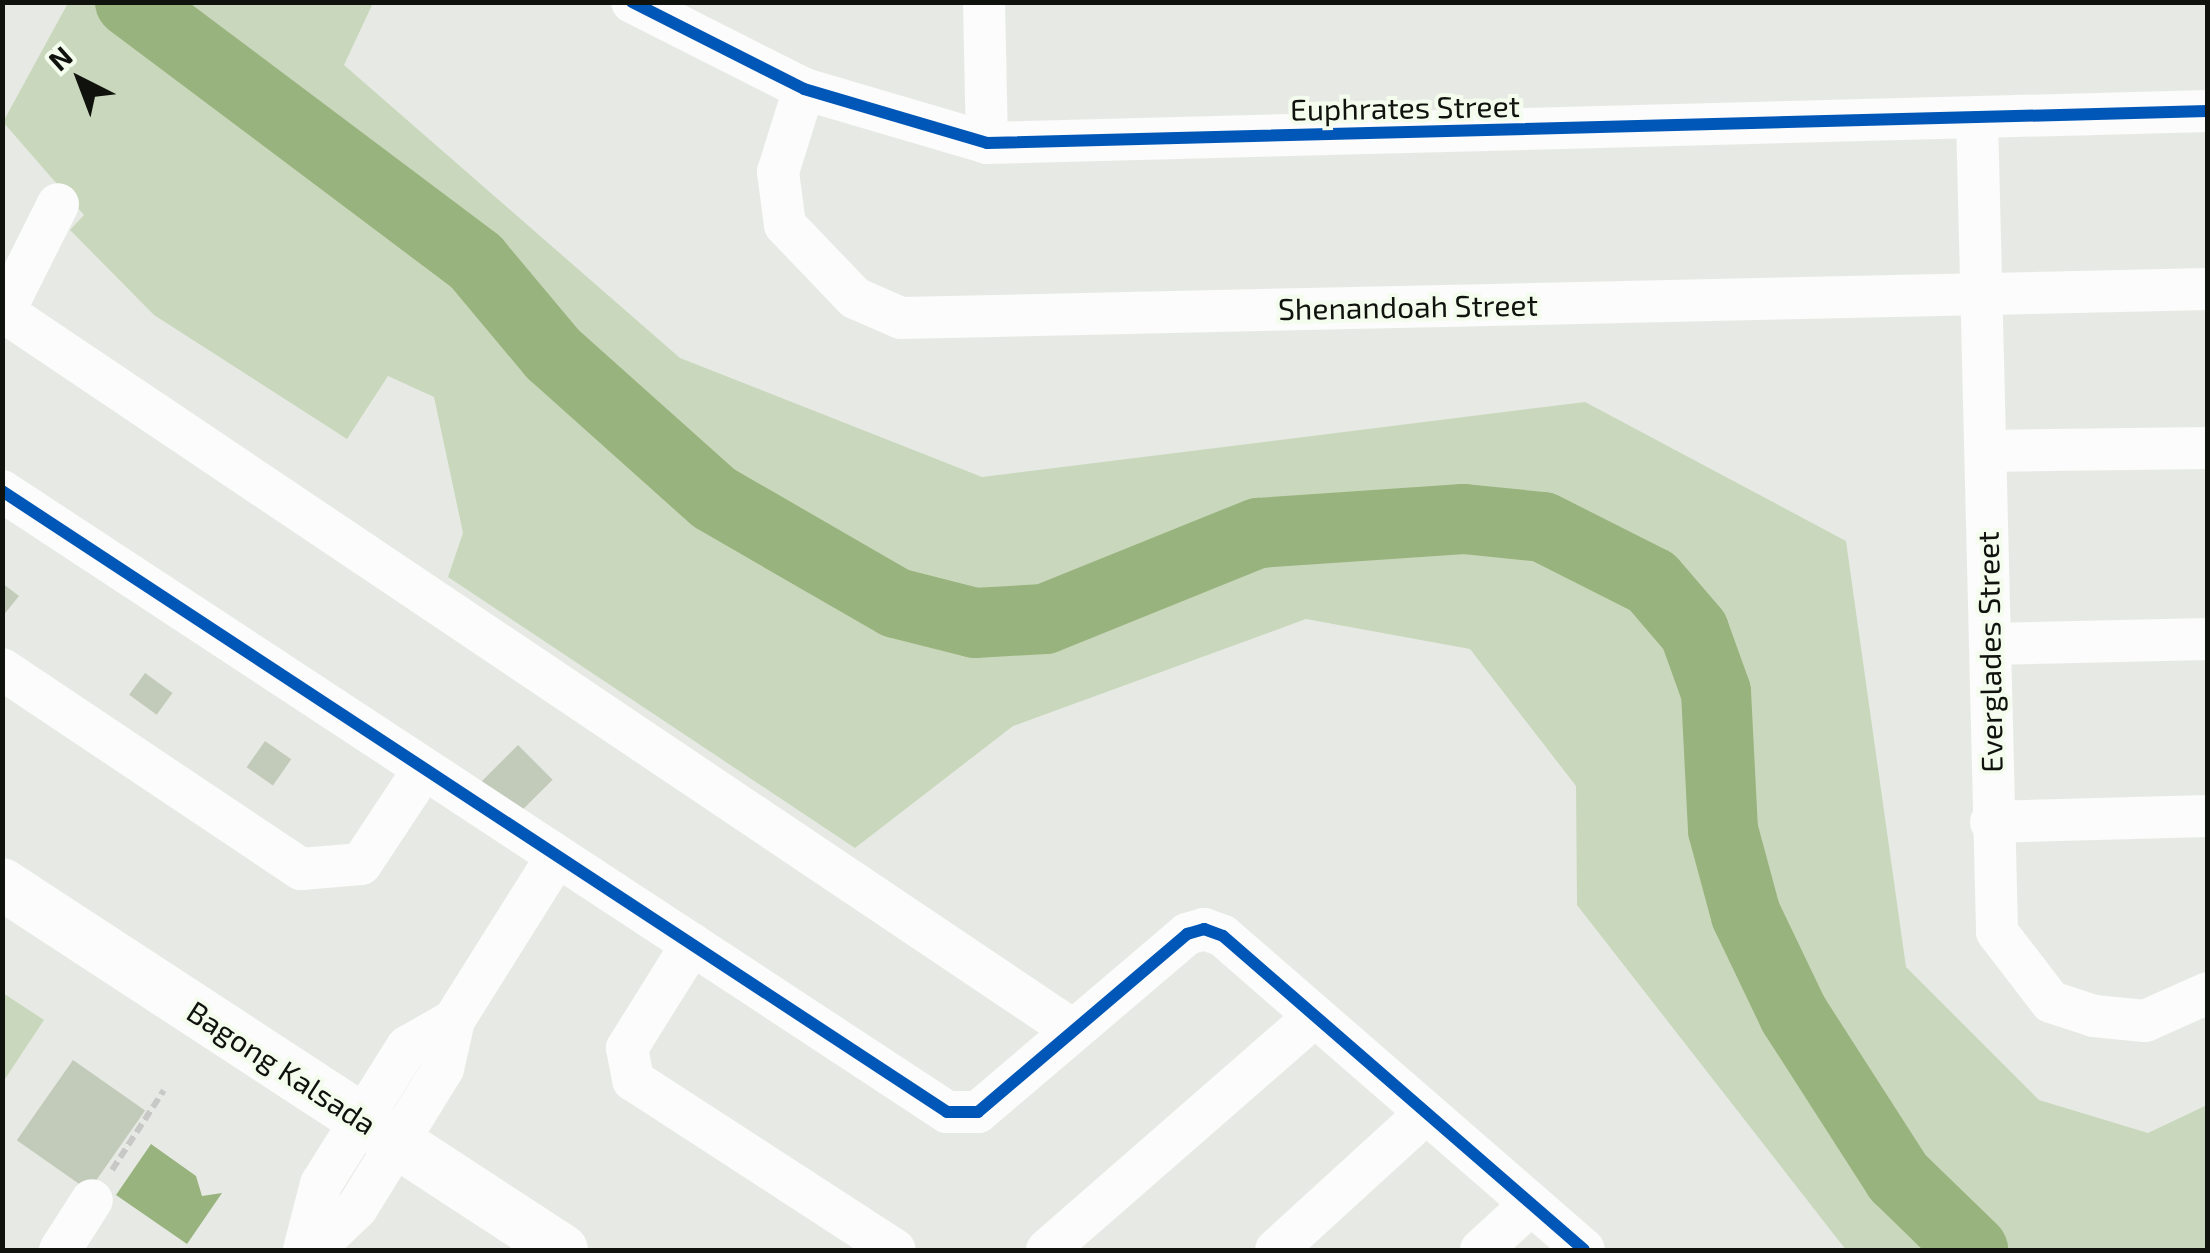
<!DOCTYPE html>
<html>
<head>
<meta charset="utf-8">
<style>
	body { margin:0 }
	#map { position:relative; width:2210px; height:1253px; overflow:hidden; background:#e7eae4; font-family:"Exo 2",sans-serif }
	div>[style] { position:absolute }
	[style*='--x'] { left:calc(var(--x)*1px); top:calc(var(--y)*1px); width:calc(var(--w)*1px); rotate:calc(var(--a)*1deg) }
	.green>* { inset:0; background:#c9d8bc }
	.water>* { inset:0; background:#99b37e }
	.river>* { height:70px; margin:-35px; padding:0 35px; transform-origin:35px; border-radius:35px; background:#99b37e }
	.building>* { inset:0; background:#c2cbb9; transform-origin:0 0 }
	.path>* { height:6px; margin-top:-3px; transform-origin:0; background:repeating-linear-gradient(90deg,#c8c9c7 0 10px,transparent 0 15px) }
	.minor>* { height:42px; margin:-21px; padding:0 21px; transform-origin:21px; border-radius:21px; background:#fbfcfb }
	.tertiary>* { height:52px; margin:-26px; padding:0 26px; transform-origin:26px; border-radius:26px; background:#fbfcfb }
	.cycleway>* { height:12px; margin:-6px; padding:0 6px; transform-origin:6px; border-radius:6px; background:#0057b8 }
	span { translate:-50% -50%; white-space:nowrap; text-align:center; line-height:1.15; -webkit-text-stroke:8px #f4fced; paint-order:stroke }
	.street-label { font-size:30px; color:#0f120d }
	.frame { position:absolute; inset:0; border:5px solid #0f120d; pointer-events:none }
	.north { position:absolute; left:30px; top:30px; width:100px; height:100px; -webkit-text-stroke:8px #f4fced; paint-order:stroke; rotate:318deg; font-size:28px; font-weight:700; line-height:40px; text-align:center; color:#0f120d }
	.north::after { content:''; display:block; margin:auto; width:35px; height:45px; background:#0f120d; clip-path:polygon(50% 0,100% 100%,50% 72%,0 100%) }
</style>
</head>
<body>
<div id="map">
	<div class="green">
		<div style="clip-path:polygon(68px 3px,373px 3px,344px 65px,680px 358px,982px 477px,1585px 402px,1846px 541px,1906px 967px,2039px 1100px,2148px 1133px,2207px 1105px,2207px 1250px,1846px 1250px,1577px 905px,1576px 786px,1470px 649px,1306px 619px,1013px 726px,855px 848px,448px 577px,463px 533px,434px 397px,388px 376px,347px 439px,154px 315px,70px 230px,84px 215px,3px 122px)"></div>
		<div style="clip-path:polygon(3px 993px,44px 1020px,3px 1082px)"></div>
	</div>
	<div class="water">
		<div style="clip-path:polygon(151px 1144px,196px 1176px,202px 1196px,222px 1193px,187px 1244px,116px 1195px)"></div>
	</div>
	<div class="river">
		<div style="--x:130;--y:2;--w:433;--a:36.9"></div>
		<div style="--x:476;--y:262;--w:120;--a:50.1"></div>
		<div style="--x:553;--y:354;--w:216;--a:41.8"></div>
		<div style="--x:714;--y:498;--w:210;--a:30"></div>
		<div style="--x:896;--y:603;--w:81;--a:14.2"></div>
		<div style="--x:975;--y:623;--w:70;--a:-3.3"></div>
		<div style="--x:1045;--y:619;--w:230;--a:-22"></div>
		<div style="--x:1258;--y:533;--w:206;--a:-3.9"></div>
		<div style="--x:1464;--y:519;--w:79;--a:5.8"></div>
		<div style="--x:1543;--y:527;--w:122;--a:26.8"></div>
		<div style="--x:1652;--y:582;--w:65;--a:49.4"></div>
		<div style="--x:1694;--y:631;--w:65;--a:70.2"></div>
		<div style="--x:1716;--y:692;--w:138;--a:87.1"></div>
		<div style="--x:1723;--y:830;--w:88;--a:74.9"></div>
		<div style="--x:1746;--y:915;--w:111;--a:64.4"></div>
		<div style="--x:1794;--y:1015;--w:193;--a:57.3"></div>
		<div style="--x:1898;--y:1177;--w:105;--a:44.2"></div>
	</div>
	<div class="building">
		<div style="clip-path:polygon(2px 583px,19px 596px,2px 617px)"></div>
		<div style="left:145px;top:673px;width:34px;height:27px;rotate:36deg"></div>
		<div style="left:265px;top:741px;width:32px;height:32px;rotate:35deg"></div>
		<div style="left:518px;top:745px;width:49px;height:54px;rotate:45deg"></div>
		<div style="left:73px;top:1060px;width:88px;height:98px;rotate:35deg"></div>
	</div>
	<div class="path">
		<div style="--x:112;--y:1170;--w:95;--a:-57"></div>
	</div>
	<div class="minor">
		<div style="--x:632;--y:2;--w:193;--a:26.8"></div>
		<div style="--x:804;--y:89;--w:191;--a:16.4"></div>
		<div style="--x:987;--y:143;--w:1221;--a:-1.5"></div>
		<div style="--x:984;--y:2;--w:141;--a:88.8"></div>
		<div style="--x:804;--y:89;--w:87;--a:107.4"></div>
		<div style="--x:778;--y:172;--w:53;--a:82.5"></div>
		<div style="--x:785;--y:225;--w:101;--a:46.2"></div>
		<div style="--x:855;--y:298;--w:50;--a:23.5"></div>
		<div style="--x:901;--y:318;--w:1307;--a:-1.27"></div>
		<div style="--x:1977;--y:117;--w:815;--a:88.59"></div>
		<div style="--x:1997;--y:932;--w:88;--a:52.4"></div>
		<div style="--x:2051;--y:1002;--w:45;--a:18"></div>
		<div style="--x:2094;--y:1016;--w:51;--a:5.6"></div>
		<div style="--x:2145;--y:1021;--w:69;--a:-24"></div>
		<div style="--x:4;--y:312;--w:1286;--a:33.9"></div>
		<div style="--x:2;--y:316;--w:125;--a:-63.4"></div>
		<div style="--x:1987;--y:451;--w:221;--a:-0.8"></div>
		<div style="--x:2;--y:491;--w:1131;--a:33.31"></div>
		<div style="--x:947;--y:1112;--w:31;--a:0"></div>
		<div style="--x:978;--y:1112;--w:275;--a:-40.4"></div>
		<div style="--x:1187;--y:934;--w:18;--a:-16"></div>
		<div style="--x:1204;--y:929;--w:20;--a:20"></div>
		<div style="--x:1223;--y:936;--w:478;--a:41"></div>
		<div style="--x:1990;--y:644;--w:218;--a:-1.3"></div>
		<div style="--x:2;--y:669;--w:360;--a:33.8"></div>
		<div style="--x:301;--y:869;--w:60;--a:-4.8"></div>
		<div style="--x:361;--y:864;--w:110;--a:-56.5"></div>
		<div style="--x:1991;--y:822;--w:217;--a:-1.6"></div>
		<div style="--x:692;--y:944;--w:123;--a:122"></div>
		<div style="--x:627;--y:1048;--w:33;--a:79"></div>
		<div style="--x:633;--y:1080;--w:312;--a:33"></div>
		<div style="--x:60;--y:1250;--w:59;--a:-57.4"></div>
		<div style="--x:304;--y:1250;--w:68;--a:-75.6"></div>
		<div style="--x:321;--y:1184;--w:162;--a:-57.9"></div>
		<div style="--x:407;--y:1047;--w:54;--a:-29.9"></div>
		<div style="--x:313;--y:1250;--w:61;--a:-43.7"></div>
		<div style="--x:357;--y:1208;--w:163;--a:-58.3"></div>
		<div style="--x:443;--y:1069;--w:50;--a:-77.3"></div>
		<div style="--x:454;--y:1020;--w:190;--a:-57.9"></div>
		<div style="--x:1047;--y:1250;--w:356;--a:-41.1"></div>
		<div style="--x:1276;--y:1250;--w:203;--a:-42.4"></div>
		<div style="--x:1481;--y:1250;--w:68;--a:-42.6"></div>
	</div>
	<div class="tertiary">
		<div style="--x:2;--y:884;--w:669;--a:33.17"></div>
	</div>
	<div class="cycleway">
		<div style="--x:632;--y:2;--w:193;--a:26.8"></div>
		<div style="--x:804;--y:89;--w:191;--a:16.4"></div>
		<div style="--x:987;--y:143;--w:1221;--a:-1.5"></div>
		<div style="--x:2;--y:491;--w:1131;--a:33.31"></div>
		<div style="--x:947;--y:1112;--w:31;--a:0"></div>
		<div style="--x:978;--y:1112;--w:275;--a:-40.4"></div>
		<div style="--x:1187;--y:934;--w:18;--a:-16"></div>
		<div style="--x:1204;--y:929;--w:20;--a:20"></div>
		<div style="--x:1223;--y:936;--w:478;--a:41"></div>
	</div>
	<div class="street-label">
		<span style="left:1405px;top:107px;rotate:-1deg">Euphrates Street</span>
		<span style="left:1408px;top:306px;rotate:-1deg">Shenandoah Street</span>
		<span style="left:1989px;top:652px;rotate:-91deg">Everglades Street</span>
		<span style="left:282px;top:1067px;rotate:33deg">Bagong Kalsada</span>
	</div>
	<div class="frame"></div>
	<div class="north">N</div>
</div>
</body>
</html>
